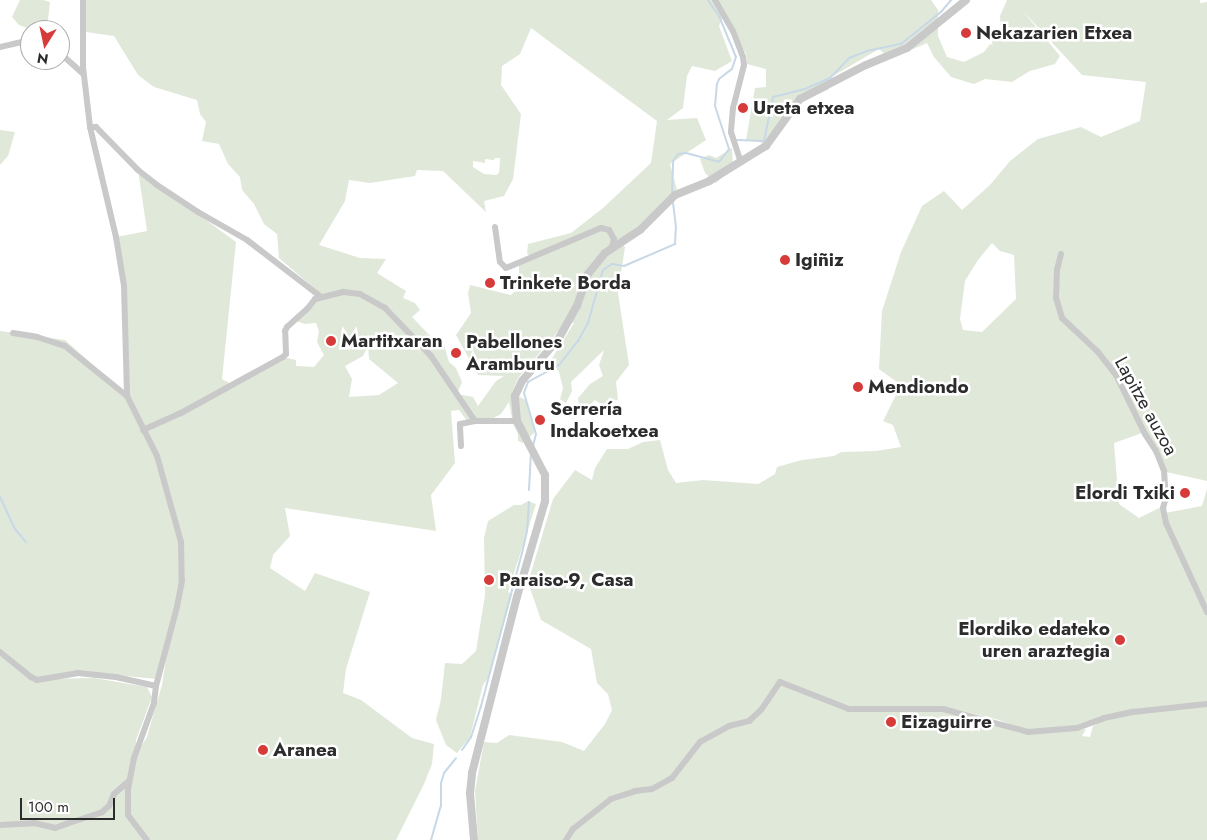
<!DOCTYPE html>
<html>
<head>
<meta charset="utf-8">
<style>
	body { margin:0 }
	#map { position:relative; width:1207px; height:840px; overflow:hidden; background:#fff; font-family:Jost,sans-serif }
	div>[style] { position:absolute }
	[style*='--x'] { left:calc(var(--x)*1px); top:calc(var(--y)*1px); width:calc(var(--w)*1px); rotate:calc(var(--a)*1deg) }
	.green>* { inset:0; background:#e0e8da }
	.stream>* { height:2px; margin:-1px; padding:0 1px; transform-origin:1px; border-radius:1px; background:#c7d8e7 }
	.minor>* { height:6px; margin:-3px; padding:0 3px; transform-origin:3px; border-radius:3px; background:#c9c9c9 }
	.tertiary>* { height:8px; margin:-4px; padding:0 4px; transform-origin:4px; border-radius:4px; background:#c9c9c9 }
	.dots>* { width:14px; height:14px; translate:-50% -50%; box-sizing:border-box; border:2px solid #fff; border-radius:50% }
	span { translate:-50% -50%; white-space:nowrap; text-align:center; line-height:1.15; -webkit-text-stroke:5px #fff; paint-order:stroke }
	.poi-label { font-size:19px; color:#2c2c2c; font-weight:700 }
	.left { translate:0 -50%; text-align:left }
	.right { translate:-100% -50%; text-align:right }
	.street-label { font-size:19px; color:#2c2c2c }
	.north { position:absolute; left:20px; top:20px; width:50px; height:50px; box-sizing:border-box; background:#fff; border:1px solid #ababab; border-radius:50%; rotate:190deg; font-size:14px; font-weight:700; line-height:20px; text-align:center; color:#2c2c2c }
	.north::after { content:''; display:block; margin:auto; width:18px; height:22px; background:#d63b3a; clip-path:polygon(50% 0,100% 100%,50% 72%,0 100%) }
	.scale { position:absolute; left:20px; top:798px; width:95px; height:22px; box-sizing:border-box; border:2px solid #2c2c2c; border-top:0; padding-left:6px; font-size:15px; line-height:18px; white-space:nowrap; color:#2c2c2c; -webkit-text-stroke:4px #fff; paint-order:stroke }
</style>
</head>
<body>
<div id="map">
	<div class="green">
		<div style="clip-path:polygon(20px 0,43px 0,50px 2px,47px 29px,32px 30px,19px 25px,12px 17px)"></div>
		<div style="clip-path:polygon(evenodd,85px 0,931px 0,938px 10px,938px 36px,947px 57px,964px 62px,984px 52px,1001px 30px,1000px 16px,1007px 0,1200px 0,1200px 3px,1207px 2px,1207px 481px,1162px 471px,1153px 450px,1142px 433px,1114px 443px,1119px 504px,1139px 518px,1163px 506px,1165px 513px,1202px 506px,1207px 489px,1207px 703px,1166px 706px,1133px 712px,1104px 718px,1091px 725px,1088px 723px,1076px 727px,1036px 730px,1024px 730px,999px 720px,958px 710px,957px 714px,1008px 728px,1020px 733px,1086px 729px,1082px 736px,1090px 737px,1093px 726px,1104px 720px,1133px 713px,1207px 706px,1207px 840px,478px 840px,475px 791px,484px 742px,497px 743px,509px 735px,562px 742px,584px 751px,605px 724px,612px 710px,608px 694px,597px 683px,591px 649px,541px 620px,530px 588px,530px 576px,553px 499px,575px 470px,592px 480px,595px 468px,607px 449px,628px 449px,643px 442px,660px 440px,668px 470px,676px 483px,703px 480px,758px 484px,775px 474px,777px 467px,802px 460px,834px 456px,841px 452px,876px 451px,901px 447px,893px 425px,883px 421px,901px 385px,879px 369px,882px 311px,901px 252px,922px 206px,944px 191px,962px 210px,990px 185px,1010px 161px,1038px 139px,1081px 127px,1101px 137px,1140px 121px,1146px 82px,1082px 75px,1022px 10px,1060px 56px,1055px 64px,1030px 71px,1012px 82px,985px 79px,974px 84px,951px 77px,934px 57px,927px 43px,890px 59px,879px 49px,828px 79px,829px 89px,793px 107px,766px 146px,760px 142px,746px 140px,755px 88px,766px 87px,766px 69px,747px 64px,746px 54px,724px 15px,719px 26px,732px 61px,715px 71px,692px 66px,687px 76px,683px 108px,667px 120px,697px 118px,706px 140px,670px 164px,677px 190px,633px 231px,620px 241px,625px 247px,618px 293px,629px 365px,616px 382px,618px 399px,608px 409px,595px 400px,585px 409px,579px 406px,578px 398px,590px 384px,603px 376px,599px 365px,604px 350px,571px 382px,572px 391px,566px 403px,560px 399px,563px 388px,559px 372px,551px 360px,574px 323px,567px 321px,518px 378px,512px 393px,526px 400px,535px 432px,523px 443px,518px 441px,518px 434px,513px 424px,509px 402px,501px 414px,490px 420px,467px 421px,459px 410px,451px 411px,455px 463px,431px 495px,436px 531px,285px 508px,290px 536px,273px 555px,270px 568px,305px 591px,315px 573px,370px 592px,346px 669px,343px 693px,361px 700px,412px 738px,434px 744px,432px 764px,424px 784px,396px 840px,0 840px,0 331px,65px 340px,127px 395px,124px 286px,116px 237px,147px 231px,138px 170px,236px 242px,222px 379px,233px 385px,283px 357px,296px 360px,296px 366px,314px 367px,324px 355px,317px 342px,319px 331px,316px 323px,305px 324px,296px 321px,310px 310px,321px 294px,279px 258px,277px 234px,264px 224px,254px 204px,242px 190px,240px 177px,228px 164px,219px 144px,202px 141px,206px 122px,200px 114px,197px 100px,154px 87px,138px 75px,114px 36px,86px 32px,85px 0,531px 28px,657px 121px,651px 163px,603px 208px,571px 233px,528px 244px,527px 253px,532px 259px,519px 263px,519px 277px,515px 291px,511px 295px,470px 285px,468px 293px,471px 313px,456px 335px,478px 375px,504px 376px,496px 381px,478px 406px,473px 397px,457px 394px,462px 382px,456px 368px,449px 362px,442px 338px,436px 342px,412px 317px,420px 310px,415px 303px,403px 298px,406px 291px,377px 273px,386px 259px,360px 258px,319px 245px,345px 201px,349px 180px,370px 183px,415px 176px,417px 170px,443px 171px,486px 212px,484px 201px,504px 196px,513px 179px,521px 114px,501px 85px,502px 66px,520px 54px,531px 28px,85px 0,495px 158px,500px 158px,500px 161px,499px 173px,496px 175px,484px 174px,473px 167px,473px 161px,485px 163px,485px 159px,494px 160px,495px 158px,85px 0,992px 243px,1000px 251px,1014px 255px,1016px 299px,982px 332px,963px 330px,960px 319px,965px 281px,978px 260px,992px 243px,85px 0,368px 346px,369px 359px,398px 383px,379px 395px,349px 397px,352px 379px,345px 366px,363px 356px,368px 346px,85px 0,171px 627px,162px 685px,147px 737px,135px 756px,136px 740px,152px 697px,147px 687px,94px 678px,41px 679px,76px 671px,156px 679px,171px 627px)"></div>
		<div style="clip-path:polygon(0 130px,15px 132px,8px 156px,0 165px)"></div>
		<div style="clip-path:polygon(732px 148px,733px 168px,716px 183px,705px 173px,700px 159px,709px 155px,716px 158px)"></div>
		<div style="clip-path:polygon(528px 501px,536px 504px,508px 592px,512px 595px,489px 677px,483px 685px,470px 737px,457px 753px,446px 745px,436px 720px,441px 699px,445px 663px,462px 664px,476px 651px,485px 595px,484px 538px,488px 521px,514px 505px,521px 505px)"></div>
	</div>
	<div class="stream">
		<div style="--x:737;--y:140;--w:27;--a:2"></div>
		<div style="--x:764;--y:141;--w:45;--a:-78.4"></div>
		<div style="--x:773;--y:97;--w:33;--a:-14"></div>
		<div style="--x:805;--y:89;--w:27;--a:-24"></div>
		<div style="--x:830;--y:78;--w:28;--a:-46"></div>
		<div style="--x:849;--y:58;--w:19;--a:-21"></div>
		<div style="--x:867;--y:51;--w:35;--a:-12"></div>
		<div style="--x:901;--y:44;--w:51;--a:-38.7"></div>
		<div style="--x:941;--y:12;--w:16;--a:-50"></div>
		<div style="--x:672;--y:194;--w:33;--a:-88"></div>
		<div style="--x:673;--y:161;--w:9;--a:-54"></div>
		<div style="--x:678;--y:154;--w:8;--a:-7"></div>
		<div style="--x:686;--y:153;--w:34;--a:15"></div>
		<div style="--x:719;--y:162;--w:16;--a:-52"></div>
		<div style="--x:729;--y:149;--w:45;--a:-108"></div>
		<div style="--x:715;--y:106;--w:22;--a:-85"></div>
		<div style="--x:717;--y:84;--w:5;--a:-68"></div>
		<div style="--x:719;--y:79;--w:16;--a:-38"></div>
		<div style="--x:732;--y:69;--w:13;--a:-72"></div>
		<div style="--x:736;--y:57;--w:44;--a:-112.5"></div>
		<div style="--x:719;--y:16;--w:19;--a:-125"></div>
		<div style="--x:533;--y:446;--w:12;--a:-76"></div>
		<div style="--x:536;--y:434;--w:43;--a:-106.3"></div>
		<div style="--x:524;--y:393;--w:12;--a:-70"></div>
		<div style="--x:528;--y:382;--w:35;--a:-29"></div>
		<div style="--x:559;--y:365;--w:31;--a:-52"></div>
		<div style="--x:578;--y:341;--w:21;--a:-61"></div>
		<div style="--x:588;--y:323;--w:55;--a:-74.2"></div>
		<div style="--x:603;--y:270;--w:11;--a:-34"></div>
		<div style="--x:612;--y:264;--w:12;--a:9"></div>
		<div style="--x:624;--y:266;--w:56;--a:-23.3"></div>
		<div style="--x:675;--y:244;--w:17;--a:-87"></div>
		<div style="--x:676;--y:227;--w:25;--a:-97"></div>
		<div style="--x:529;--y:490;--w:35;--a:-87"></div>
		<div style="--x:0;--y:497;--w:35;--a:65"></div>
		<div style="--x:15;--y:529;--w:17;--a:50"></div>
		<div style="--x:462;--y:750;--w:16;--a:-55"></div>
		<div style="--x:471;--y:737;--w:33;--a:-72"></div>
		<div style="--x:481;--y:706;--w:158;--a:-75"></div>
		<div style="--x:522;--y:553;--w:23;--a:-77"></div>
		<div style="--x:527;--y:531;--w:29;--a:-86"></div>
		<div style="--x:431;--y:840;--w:35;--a:-74"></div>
		<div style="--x:441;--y:806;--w:23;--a:-90"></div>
		<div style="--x:441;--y:783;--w:10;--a:-73"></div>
		<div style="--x:444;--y:773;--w:19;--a:-51"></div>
	</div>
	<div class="minor">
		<div style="--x:83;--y:0;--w:67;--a:90"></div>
		<div style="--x:83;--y:67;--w:60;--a:83.3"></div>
		<div style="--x:90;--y:127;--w:113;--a:76.7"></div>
		<div style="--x:116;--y:237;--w:50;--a:80.7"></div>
		<div style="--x:124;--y:286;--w:110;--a:88.4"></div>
		<div style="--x:127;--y:396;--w:67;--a:63.4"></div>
		<div style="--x:157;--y:456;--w:89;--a:74.4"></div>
		<div style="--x:181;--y:542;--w:39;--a:89"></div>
		<div style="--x:182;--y:581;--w:26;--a:101"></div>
		<div style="--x:177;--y:607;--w:82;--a:104.9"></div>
		<div style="--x:156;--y:686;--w:17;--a:97"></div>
		<div style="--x:154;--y:703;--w:59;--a:110"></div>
		<div style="--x:134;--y:758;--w:32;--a:101"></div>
		<div style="--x:128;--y:789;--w:26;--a:90"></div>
		<div style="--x:128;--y:815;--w:31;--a:53"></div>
		<div style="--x:715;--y:0;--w:36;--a:60"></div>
		<div style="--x:733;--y:31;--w:28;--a:69"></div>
		<div style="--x:743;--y:57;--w:8;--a:83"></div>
		<div style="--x:744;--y:65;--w:44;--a:104.3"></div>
		<div style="--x:733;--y:108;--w:24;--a:95"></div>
		<div style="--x:731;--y:132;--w:32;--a:72"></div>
		<div style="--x:0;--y:47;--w:31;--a:-13"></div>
		<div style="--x:60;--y:53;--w:31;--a:42"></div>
		<div style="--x:90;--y:127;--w:6;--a:0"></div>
		<div style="--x:96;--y:127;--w:60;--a:45.7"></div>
		<div style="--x:138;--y:170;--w:24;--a:38"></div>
		<div style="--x:157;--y:185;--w:49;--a:33.4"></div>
		<div style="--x:198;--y:212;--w:56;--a:29.7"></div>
		<div style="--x:247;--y:240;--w:92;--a:37.5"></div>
		<div style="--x:495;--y:227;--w:35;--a:82"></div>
		<div style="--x:500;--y:262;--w:8;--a:45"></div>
		<div style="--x:506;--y:268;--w:103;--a:-22.8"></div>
		<div style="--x:601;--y:228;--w:8;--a:14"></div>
		<div style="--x:609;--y:230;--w:10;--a:61"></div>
		<div style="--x:614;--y:239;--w:11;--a:105"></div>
		<div style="--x:1061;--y:254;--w:16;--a:104"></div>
		<div style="--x:1057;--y:270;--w:28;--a:92"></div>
		<div style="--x:1056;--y:298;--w:21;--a:73"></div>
		<div style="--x:1062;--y:318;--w:50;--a:43.4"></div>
		<div style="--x:1098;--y:352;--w:29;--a:52"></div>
		<div style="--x:1116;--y:375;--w:66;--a:63.8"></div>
		<div style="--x:1145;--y:434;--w:20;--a:57"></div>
		<div style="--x:1156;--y:451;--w:22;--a:68"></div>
		<div style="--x:1164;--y:471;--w:26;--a:86"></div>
		<div style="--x:1166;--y:497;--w:11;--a:105"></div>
		<div style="--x:1163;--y:508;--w:15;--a:79"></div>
		<div style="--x:1166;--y:523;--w:98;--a:65.3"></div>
		<div style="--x:13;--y:333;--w:24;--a:9"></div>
		<div style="--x:37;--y:337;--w:29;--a:18"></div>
		<div style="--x:65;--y:346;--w:80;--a:38.9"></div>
		<div style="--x:143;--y:430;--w:42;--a:-24.1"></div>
		<div style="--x:181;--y:413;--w:116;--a:-28.8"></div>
		<div style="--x:283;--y:357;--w:4;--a:-45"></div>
		<div style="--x:286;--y:354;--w:23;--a:-92"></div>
		<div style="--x:285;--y:331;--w:4;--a:-63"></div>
		<div style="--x:287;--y:327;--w:28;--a:-42"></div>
		<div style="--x:308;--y:308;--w:11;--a:-52"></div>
		<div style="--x:315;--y:299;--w:30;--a:-14"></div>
		<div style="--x:344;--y:292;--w:16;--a:7"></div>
		<div style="--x:360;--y:294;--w:29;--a:29"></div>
		<div style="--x:385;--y:308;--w:66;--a:46.2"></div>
		<div style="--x:431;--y:356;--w:78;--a:55.9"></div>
		<div style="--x:461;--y:446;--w:22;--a:-93"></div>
		<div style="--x:460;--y:424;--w:15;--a:-11"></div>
		<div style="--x:475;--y:421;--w:42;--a:0"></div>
		<div style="--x:0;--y:652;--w:40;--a:39"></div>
		<div style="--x:31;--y:677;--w:7;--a:27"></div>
		<div style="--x:37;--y:680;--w:42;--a:-9.7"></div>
		<div style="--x:78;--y:673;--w:38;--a:6"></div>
		<div style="--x:116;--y:677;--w:41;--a:12.7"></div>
		<div style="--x:0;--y:825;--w:34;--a:-3"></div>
		<div style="--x:34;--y:823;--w:22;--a:13"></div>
		<div style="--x:55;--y:828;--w:12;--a:-20"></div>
		<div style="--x:66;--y:824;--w:38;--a:-18"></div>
		<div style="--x:102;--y:812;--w:9;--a:-41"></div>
		<div style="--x:109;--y:806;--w:13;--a:-67"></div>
		<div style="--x:114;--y:794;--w:20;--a:-41"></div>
		<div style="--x:566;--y:840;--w:13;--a:-58"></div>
		<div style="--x:573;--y:829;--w:48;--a:-38.3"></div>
		<div style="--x:611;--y:799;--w:25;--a:-18"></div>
		<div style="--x:635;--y:791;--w:17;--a:-7"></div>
		<div style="--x:652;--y:789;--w:23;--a:-29"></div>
		<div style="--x:672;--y:778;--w:46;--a:-52.1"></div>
		<div style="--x:700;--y:742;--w:33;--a:-29"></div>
		<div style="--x:729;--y:726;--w:21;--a:-14"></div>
		<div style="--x:749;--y:721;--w:16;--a:-43"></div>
		<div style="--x:761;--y:710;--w:34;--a:-56"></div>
		<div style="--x:780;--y:682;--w:74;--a:21.4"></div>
		<div style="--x:849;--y:709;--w:94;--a:0"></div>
		<div style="--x:943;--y:709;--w:88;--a:15.1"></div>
		<div style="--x:1028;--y:732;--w:49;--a:-4.7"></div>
		<div style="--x:1077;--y:728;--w:29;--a:-20"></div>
		<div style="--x:1104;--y:718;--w:30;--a:-12"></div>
		<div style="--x:1133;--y:712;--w:74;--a:-6.2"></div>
	</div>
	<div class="tertiary">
		<div style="--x:474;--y:840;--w:47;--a:-94.9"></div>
		<div style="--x:470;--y:793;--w:20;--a:-84"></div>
		<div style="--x:472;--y:773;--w:182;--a:-75.7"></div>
		<div style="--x:517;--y:597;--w:100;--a:-73.7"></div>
		<div style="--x:545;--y:501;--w:26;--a:-90"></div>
		<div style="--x:545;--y:475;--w:61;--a:-117.4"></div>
		<div style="--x:517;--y:421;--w:25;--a:-95"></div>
		<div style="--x:515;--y:396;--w:17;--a:-65"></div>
		<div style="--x:522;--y:381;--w:57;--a:-49.3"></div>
		<div style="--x:559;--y:338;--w:37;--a:-61"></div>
		<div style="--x:577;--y:306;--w:34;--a:-71"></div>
		<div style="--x:588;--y:274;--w:27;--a:-51"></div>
		<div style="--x:605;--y:253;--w:42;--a:-33.3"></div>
		<div style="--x:640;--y:230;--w:49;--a:-45"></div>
		<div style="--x:675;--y:195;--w:37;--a:-22"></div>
		<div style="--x:709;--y:181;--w:67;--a:-31.6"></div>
		<div style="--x:766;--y:146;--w:58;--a:-54.1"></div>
		<div style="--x:800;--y:99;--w:74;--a:-27.3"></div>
		<div style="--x:866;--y:65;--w:44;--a:-22.5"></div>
		<div style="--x:907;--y:48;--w:76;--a:-39.1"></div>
	</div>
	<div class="dots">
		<div style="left:966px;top:33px;background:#d63b3a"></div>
		<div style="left:743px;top:108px;background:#d63b3a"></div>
		<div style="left:785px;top:260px;background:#d63b3a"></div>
		<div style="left:490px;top:283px;background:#d63b3a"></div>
		<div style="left:331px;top:341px;background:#d63b3a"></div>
		<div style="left:456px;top:353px;background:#d63b3a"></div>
		<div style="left:858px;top:387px;background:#d63b3a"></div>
		<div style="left:540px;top:420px;background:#d63b3a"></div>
		<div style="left:1185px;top:493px;background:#d63b3a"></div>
		<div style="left:489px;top:580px;background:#d63b3a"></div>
		<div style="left:1120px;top:640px;background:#d63b3a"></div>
		<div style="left:891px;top:722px;background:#d63b3a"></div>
		<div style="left:263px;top:750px;background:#d63b3a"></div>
	</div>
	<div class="poi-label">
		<span class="left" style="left:976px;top:33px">Nekazarien Etxea</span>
		<span class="left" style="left:753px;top:108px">Ureta etxea</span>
		<span class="left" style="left:795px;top:260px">Igiñiz</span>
		<span class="left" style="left:500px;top:283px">Trinkete Borda</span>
		<span class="left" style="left:341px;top:341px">Martitxaran</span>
		<span class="left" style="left:466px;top:353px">Pabellones<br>Aramburu</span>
		<span class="left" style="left:868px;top:387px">Mendiondo</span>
		<span class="left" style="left:550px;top:420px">Serrería<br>Indakoetxea</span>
		<span class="right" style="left:1175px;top:493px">Elordi Txiki</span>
		<span class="left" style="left:499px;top:580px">Paraiso-9, Casa</span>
		<span class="right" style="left:1110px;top:640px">Elordiko edateko<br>uren araztegia</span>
		<span class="left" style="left:901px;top:722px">Eizaguirre</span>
		<span class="left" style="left:273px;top:750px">Aranea</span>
	</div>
	<div class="street-label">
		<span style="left:1146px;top:406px;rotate:61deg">Lapitze auzoa</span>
	</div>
	<div class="north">N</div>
	<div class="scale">100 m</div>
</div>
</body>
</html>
